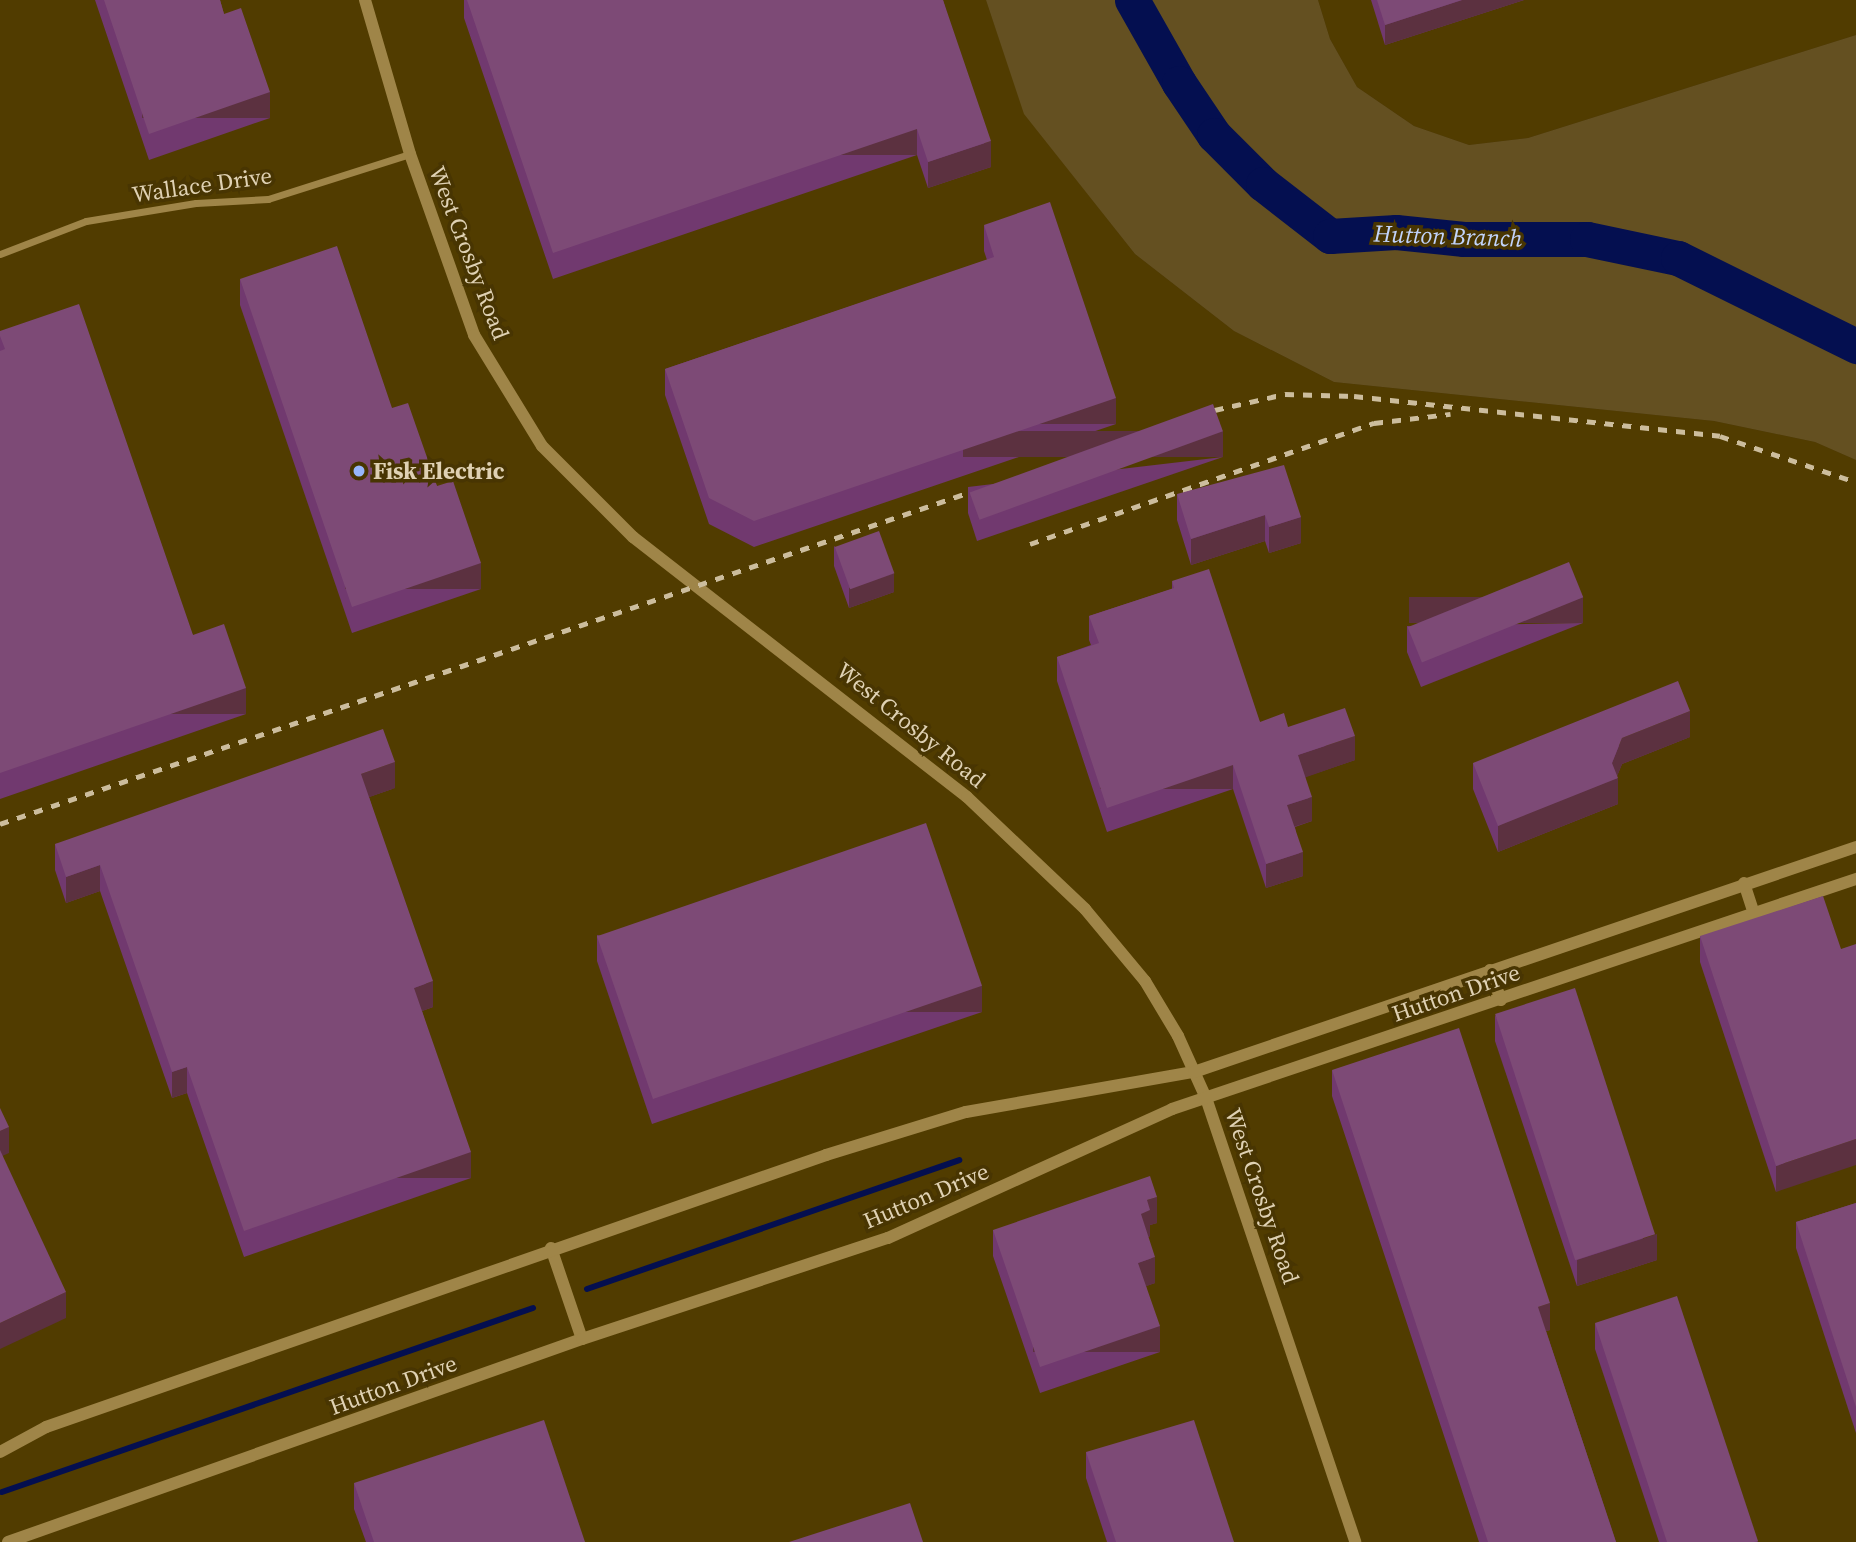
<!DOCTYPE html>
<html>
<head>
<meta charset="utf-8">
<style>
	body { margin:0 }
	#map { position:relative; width:1856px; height:1542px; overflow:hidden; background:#483502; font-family:"Source Serif 4",serif }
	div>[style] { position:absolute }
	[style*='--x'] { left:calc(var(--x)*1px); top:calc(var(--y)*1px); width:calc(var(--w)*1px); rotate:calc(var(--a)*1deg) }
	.built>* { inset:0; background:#513c00 }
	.green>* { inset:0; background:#645021 }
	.stream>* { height:6px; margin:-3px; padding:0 3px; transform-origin:3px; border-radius:3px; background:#040f50 }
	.river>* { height:35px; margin:-17.5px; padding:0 17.5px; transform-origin:17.5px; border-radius:17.5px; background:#040f50 }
	.minor>* { height:7px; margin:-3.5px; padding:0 3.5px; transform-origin:3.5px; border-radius:3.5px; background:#9f8548 }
	.tertiary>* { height:12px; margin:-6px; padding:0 6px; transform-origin:6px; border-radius:6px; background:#9f8548 }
	.rail>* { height:5px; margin-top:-2.5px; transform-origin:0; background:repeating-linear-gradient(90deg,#ccbd9d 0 9px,transparent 0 18px) }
	.wall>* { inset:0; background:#71396f }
	.shaded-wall>* { inset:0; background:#5c3140; transform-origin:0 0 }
	.building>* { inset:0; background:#7d4a76; transform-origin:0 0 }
	.dots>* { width:19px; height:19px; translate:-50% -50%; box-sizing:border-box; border:4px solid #483502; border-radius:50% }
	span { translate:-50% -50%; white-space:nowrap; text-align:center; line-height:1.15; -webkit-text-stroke:7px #483502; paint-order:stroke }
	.street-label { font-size:23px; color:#dfd1b3 }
	.poi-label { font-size:23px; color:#dfd1b3; font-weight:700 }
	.left { translate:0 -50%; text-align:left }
	.water-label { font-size:24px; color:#c2d4fc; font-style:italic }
</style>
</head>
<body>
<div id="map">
	<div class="built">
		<div style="clip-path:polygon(0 0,986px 0,1025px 114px,1135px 254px,1234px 331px,1334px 382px,1714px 421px,1815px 442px,1856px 460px,1856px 1542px,0 1542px)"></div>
		<div style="clip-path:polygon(1318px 0,1856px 0,1856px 35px,1528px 138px,1469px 145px,1414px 126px,1357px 87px,1330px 39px)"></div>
	</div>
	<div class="green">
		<div style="clip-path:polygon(986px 0,1318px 0,1330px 39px,1357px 87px,1414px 126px,1469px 145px,1528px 138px,1856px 35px,1856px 460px,1815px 442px,1714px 421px,1334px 382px,1234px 331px,1135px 254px,1024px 114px)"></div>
	</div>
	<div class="stream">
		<div style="--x:587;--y:1289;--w:394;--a:-19.1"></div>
		<div style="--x:2;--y:1492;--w:562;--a:-19.11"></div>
	</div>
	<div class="river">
		<div style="--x:1132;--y:0;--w:95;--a:60.5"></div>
		<div style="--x:1179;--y:83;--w:63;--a:56.1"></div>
		<div style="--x:1214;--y:135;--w:69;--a:45"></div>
		<div style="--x:1263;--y:184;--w:85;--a:37.8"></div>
		<div style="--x:1330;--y:236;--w:66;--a:-3.5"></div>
		<div style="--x:1396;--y:232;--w:68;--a:5.9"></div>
		<div style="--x:1464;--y:239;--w:123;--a:0"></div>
		<div style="--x:1587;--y:239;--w:93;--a:11.8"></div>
		<div style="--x:1678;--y:258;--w:199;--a:26.3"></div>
	</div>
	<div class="minor">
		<div style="--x:0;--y:254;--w:92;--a:-21"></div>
		<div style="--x:86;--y:221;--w:111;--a:-9.3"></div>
		<div style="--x:196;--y:203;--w:72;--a:-3.2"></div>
		<div style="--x:268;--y:199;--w:149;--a:-17.6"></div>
	</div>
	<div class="tertiary">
		<div style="--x:365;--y:0;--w:160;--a:73.7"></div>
		<div style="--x:410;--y:154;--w:192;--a:70.5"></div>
		<div style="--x:474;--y:335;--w:130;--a:58.5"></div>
		<div style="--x:542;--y:446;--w:129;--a:45"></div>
		<div style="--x:633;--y:537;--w:423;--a:37.9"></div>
		<div style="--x:967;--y:797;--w:163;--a:43.5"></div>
		<div style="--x:1085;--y:909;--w:94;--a:50.2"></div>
		<div style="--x:1145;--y:981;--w:64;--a:59"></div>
		<div style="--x:1178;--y:1036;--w:68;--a:65.7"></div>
		<div style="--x:1206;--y:1098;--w:468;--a:71.4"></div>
		<div style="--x:1744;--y:883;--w:33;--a:72"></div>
		<div style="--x:1490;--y:970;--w:32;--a:70"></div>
		<div style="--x:551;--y:1248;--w:96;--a:71.2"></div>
		<div style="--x:0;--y:1452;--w:52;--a:-28.5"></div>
		<div style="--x:46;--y:1427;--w:826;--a:-19.22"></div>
		<div style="--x:826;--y:1155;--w:146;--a:-17.1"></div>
		<div style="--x:966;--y:1112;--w:231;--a:-10"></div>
		<div style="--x:1194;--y:1072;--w:699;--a:-18.77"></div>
		<div style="--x:8;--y:1542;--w:609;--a:-19.48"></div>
		<div style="--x:582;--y:1339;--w:322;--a:-18.3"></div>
		<div style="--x:888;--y:1238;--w:312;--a:-24.4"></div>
		<div style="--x:1172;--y:1109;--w:722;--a:-18.59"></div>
	</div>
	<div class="rail">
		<div style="--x:1197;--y:414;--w:90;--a:-12.8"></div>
		<div style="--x:1285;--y:394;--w:69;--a:1.7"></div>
		<div style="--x:1354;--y:396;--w:368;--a:6.2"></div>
		<div style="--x:1720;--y:436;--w:144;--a:18.7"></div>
		<div style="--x:1030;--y:544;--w:365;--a:-19.4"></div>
		<div style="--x:1374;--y:423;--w:77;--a:-6.8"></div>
		<div style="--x:0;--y:824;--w:1041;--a:-18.89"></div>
	</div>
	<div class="wall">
		<div style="clip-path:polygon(95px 0,220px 0,224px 14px,270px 118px,149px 160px)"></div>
		<div style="clip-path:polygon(464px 0,943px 0,991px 167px,928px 188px,917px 155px,553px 279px,464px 18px)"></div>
		<div style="clip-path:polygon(1371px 0,1524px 0,1385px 45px)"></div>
		<div style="clip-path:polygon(984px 225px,1116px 424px,754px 547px,709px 524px,665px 395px,665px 369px,987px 260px,984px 251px)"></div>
		<div style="clip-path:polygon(240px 279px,392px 408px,437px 486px,481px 589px,352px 633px,240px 305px)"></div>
		<div style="clip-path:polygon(0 331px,193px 635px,246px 714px,0 799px)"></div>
		<div style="clip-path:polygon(1223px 457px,977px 541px,968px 513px,968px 487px)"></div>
		<div style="clip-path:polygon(1177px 494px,1301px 517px,1301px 543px,1269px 553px,1265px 541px,1191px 565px,1177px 520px)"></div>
		<div style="clip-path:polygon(834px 546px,894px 592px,849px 608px,834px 566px)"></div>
		<div style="clip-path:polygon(1172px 581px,1260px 722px,1288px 727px,1355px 760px,1305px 777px,1312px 821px,1295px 827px,1303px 876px,1266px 888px,1233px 789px,1107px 832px,1057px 681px,1057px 657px,1091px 645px,1089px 640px,1089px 616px,1172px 589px)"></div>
		<div style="clip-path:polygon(1583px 623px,1421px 687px,1407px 652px,1407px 626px)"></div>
		<div style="clip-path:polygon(1690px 737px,1622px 764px,1617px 776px,1618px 804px,1498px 852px,1473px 789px,1473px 763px)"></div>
		<div style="clip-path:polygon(395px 788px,369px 797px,433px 1007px,422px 1011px,471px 1178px,244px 1257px,187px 1093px,172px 1098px,100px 891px,66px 903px,55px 870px,55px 844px)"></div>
		<div style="clip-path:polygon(597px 935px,982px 1012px,652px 1124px,597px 961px)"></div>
		<div style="clip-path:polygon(1700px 936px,1841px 949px,1776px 1192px,1700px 962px)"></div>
		<div style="clip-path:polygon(1495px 1015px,1657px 1260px,1577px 1286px,1495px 1041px)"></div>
		<div style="clip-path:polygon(1332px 1070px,1550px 1330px,1546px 1331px,1616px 1542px,1479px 1542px,1332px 1096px)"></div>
		<div style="clip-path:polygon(1856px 1203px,1856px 1433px,1796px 1248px,1796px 1222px)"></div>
		<div style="clip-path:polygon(1157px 1223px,1150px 1225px,1150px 1236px,1148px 1237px,1155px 1283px,1146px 1286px,1160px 1352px,1040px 1393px,993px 1256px,993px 1230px)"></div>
		<div style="clip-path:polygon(1595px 1323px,1758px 1542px,1659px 1542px,1595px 1349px)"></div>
		<div style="clip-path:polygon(1086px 1452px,1234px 1542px,1107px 1542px,1086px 1478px)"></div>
		<div style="clip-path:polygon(354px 1483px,585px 1542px,366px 1542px,354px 1509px)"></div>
	</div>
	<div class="shaded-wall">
		<div style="clip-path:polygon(1462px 0,1524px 0,1385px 45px,1385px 25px)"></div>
		<div style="left:270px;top:92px;width:26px;height:128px;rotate:90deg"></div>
		<div style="left:917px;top:129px;width:26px;height:385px;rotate:90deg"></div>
		<div style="clip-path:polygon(991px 141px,991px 167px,928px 188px,928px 162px)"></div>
		<div style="left:1116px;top:398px;width:26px;height:382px;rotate:90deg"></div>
		<div style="left:1223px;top:431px;width:26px;height:260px;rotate:90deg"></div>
		<div style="clip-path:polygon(1265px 515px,1265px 541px,1191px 565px,1191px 539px)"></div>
		<div style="clip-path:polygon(1301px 517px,1301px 543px,1269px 553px,1269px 527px)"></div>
		<div style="left:481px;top:563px;width:26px;height:136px;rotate:90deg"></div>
		<div style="clip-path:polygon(894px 573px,894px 592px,849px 608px,849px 588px)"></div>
		<div style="left:1583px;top:597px;width:26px;height:174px;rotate:90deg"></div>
		<div style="left:246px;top:688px;width:26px;height:260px;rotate:90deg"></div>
		<div style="clip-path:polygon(1690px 711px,1690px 737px,1622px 764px,1616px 779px,1618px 778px,1618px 804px,1498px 852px,1498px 826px,1612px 763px,1622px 738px)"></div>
		<div style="clip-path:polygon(1355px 736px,1355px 760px,1298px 780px,1298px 755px)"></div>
		<div style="clip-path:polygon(395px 762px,395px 788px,361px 800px,361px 774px)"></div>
		<div style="left:1233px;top:765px;width:24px;height:133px;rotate:90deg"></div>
		<div style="clip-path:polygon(1312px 797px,1312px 821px,1287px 829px,1287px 805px)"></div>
		<div style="clip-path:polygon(1303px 852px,1303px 876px,1266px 888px,1266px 864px)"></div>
		<div style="clip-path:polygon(100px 865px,100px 891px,66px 903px,66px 877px)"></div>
		<div style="clip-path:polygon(433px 981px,433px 1007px,414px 1014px,414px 988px)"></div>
		<div style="left:982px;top:986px;width:26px;height:348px;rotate:90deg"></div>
		<div style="clip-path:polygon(187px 1067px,187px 1093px,172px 1098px,172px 1072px)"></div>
		<div style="clip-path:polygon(9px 1127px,9px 1153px,0 1157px,0 1131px)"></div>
		<div style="clip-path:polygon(1856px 1139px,1856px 1165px,1776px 1192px,1776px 1166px)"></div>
		<div style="left:471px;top:1152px;width:26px;height:240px;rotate:90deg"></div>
		<div style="clip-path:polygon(1157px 1197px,1157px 1223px,1150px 1225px,1150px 1236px,1141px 1240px,1141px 1214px,1147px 1200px)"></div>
		<div style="clip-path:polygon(1657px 1234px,1657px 1260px,1577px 1286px,1577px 1260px)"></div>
		<div style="clip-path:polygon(1155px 1257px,1155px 1283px,1138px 1289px,1138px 1263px)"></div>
		<div style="clip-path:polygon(66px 1292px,66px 1318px,0 1349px,0 1323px)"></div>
		<div style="clip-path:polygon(1550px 1303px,1550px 1330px,1538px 1333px,1538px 1307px)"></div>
		<div style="left:1160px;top:1326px;width:26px;height:127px;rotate:90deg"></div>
	</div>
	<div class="building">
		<div style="clip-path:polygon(104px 0,220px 0,224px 14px,241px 8px,270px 92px,149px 134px)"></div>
		<div style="clip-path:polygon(467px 0,943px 0,991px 141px,928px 162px,917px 129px,553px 253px)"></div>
		<div style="clip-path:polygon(1377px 0,1462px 0,1385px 25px)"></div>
		<div style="clip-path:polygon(1050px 202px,1116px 398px,754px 521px,709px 498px,665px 369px,994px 257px,984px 225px)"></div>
		<div style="clip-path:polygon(337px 246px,392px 408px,408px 403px,437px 486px,453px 481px,481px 563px,352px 607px,240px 279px)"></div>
		<div style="clip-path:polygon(79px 304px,193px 635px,224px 624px,246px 688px,0 773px,0 351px,5px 349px,0 336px,0 331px)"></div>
		<div style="left:1213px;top:404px;width:29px;height:259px;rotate:70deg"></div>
		<div style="clip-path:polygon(1284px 465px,1301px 517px,1269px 527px,1265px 515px,1191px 539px,1177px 494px)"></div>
		<div style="left:879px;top:531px;width:45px;height:47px;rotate:70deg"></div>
		<div style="left:1569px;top:562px;width:38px;height:174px;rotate:68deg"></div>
		<div style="clip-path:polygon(1209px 569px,1260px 722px,1284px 713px,1288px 727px,1345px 708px,1355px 736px,1298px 755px,1312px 797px,1287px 805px,1303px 852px,1266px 864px,1233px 765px,1107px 808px,1057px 657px,1099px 643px,1089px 616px,1174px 588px,1172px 581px)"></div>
		<div style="clip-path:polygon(1678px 681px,1690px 711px,1622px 738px,1612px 763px,1618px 778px,1498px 826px,1473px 763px)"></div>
		<div style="clip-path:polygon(383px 729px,395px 762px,361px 774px,433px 981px,414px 988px,471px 1152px,244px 1231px,187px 1067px,172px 1072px,100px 865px,66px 877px,55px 844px)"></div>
		<div style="left:926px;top:823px;width:172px;height:348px;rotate:71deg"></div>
		<div style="clip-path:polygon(1823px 896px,1841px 949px,1856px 944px,1856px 1139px,1776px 1166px,1700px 936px)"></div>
		<div style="left:1575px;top:988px;width:259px;height:84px;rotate:72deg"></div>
		<div style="clip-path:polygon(1459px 1028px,1550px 1303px,1538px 1307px,1616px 1542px,1488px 1542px,1332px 1070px)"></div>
		<div style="clip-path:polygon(0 1108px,9px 1127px,0 1131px)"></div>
		<div style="clip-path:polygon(0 1150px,66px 1292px,0 1323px)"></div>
		<div style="clip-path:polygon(1150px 1176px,1157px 1197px,1147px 1200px,1150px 1210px,1141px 1214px,1155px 1257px,1138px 1263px,1160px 1326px,1040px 1367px,993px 1230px)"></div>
		<div style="clip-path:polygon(1856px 1203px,1856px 1407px,1796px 1222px)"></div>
		<div style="clip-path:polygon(1677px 1296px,1758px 1541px,1754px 1542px,1667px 1542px,1595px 1323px)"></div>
		<div style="clip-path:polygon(544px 1420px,585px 1542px,374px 1542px,354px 1483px)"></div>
		<div style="clip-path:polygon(1194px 1420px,1234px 1542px,1116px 1542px,1086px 1452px)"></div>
		<div style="clip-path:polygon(910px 1503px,923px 1542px,789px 1542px)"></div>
	</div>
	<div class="dots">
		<div style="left:359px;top:471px;background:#97b6fd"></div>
	</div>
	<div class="street-label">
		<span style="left:202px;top:185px;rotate:-8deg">Wallace Drive</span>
		<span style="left:469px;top:253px;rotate:69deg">West Crosby Road</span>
		<span style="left:911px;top:725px;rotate:39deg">West Crosby Road</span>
		<span style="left:1456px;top:993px;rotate:-19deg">Hutton Drive</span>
		<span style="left:926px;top:1196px;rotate:-23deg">Hutton Drive</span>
		<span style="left:1262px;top:1196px;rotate:71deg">West Crosby Road</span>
		<span style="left:393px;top:1385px;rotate:-20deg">Hutton Drive</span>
	</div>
	<div class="poi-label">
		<span class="left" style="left:373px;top:471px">Fisk Electric</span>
	</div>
	<div class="water-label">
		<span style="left:1448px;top:236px;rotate:2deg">Hutton Branch</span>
	</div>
</div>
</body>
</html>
